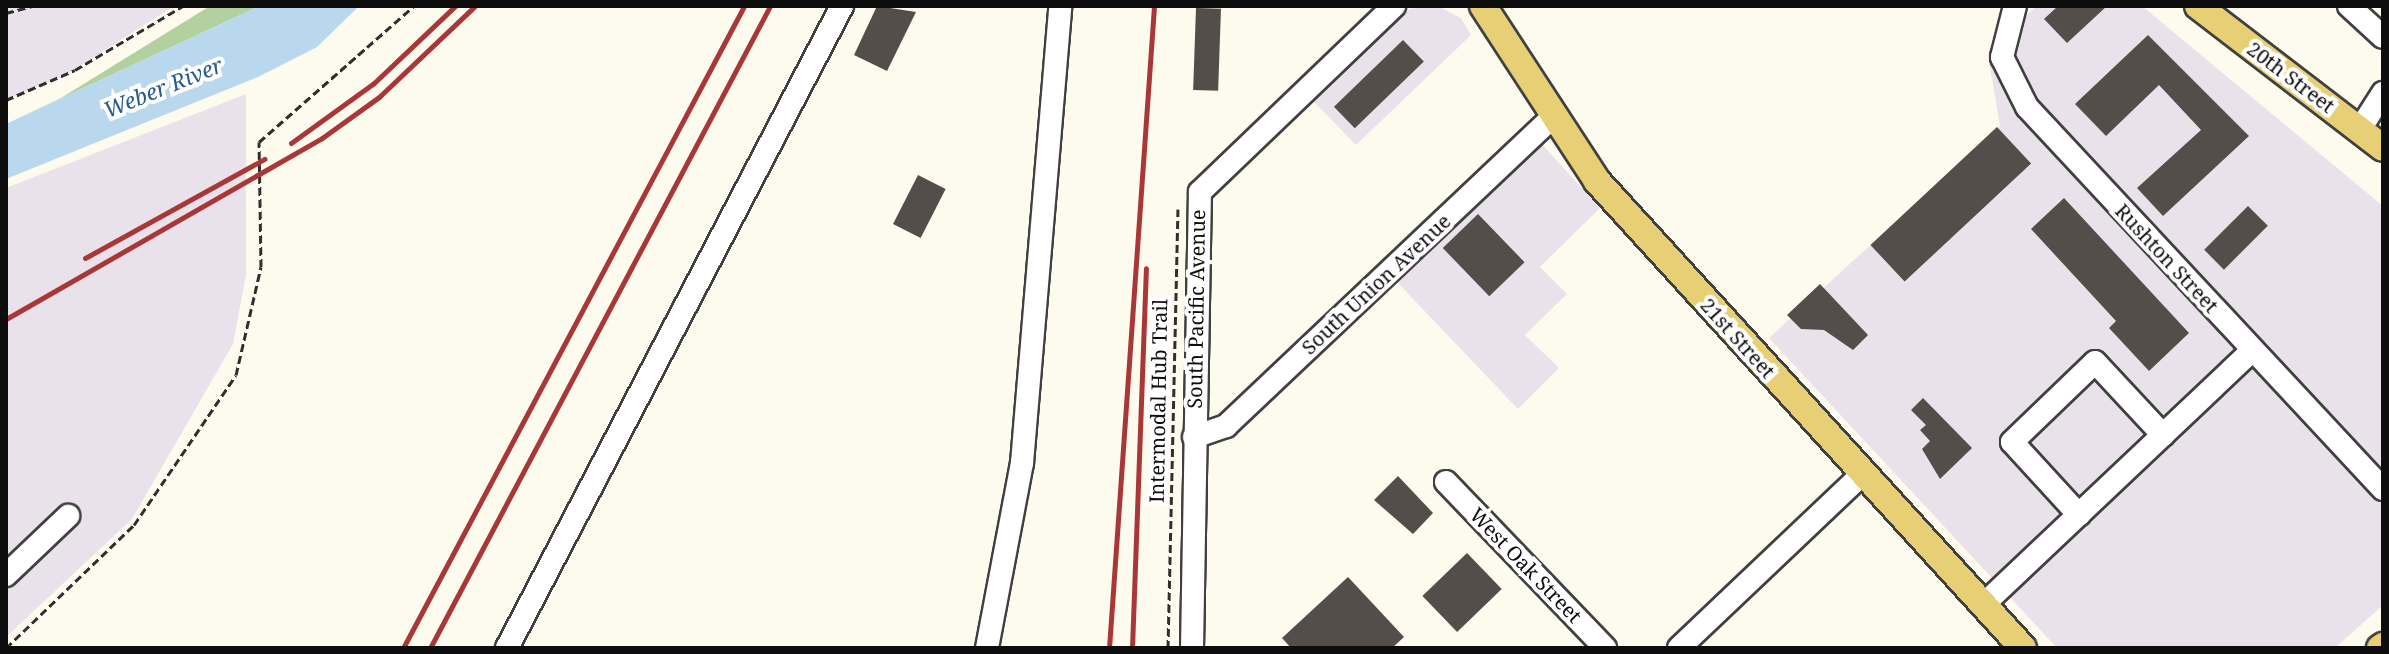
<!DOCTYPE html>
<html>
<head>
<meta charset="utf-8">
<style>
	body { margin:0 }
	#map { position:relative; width:2389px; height:654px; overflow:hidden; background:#fdfaee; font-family:"Noto Serif",serif }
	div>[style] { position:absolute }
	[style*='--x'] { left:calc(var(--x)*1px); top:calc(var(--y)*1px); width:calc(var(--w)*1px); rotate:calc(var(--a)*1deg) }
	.industrial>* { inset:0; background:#eae2ea }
	.forest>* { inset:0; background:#b3d19e }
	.water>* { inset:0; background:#b9d8ee }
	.building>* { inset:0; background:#544e4a; transform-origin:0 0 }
	.path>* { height:3px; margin-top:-1.5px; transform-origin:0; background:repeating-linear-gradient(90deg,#2f2f2f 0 8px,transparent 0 12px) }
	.roads { filter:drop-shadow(2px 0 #404040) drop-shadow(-2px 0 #404040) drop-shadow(0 2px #404040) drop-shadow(0 -2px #404040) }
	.minor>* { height:22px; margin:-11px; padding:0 11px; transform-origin:11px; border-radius:11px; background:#fff }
	.major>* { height:26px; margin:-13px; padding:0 13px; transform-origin:13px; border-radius:13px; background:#e7cf75 }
	.rail>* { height:5px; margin:-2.5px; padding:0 2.5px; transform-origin:2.5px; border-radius:2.5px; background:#aa3738 }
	span { translate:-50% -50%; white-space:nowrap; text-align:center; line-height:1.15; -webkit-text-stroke:8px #fff; paint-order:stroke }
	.street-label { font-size:20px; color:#0d0d0d }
	.water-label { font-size:22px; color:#265d8e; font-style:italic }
	.frame { position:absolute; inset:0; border:8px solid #0d0d0d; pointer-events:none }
</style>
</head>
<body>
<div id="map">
	<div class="industrial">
		<div style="clip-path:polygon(6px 6px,174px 6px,63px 77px,6px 100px)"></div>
		<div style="clip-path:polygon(1438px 6px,1461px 18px,1471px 35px,1356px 145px,1314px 102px,1410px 9px)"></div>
		<div style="clip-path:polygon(2036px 6px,2142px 6px,2383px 206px,2383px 605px,2335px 648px,2057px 648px,1769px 338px,2000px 126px,1988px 55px)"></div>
		<div style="clip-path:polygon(246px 94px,246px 275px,233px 344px,132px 519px,6px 637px,6px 188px)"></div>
		<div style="clip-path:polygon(1540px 142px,1600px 208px,1540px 267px,1567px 294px,1525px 335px,1559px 368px,1518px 409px,1395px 280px)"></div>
	</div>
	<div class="forest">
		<div style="clip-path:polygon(210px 6px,260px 6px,6px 124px,61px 98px)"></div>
	</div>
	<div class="water">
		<div style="clip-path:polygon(260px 6px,359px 6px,317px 47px,258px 77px,6px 179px,6px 124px)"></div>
	</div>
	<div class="building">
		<div style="clip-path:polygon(877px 6px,916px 12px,887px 71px,854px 55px)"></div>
		<div style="clip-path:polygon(2058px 6px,2107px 6px,2067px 43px,2044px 19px)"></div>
		<div style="left:1196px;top:8px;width:25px;height:82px;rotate:2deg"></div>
		<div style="clip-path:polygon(2148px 35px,2249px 136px,2163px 216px,2137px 188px,2201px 130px,2159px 85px,2106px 136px,2075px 104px)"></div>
		<div style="left:1403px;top:40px;width:30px;height:96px;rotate:46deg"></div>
		<div style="left:1997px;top:127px;width:50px;height:173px;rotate:47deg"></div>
		<div style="left:918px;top:175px;width:31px;height:55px;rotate:27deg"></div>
		<div style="clip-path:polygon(2064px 198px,2189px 333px,2149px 371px,2109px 328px,2116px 321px,2031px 229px)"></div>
		<div style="left:2248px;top:206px;width:28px;height:62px;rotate:45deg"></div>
		<div style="left:1478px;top:214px;width:67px;height:49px;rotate:46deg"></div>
		<div style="clip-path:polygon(1820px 284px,1868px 335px,1853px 350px,1824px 330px,1801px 329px,1787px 315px)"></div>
		<div style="clip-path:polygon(1923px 398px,1972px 448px,1940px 479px,1922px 449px,1930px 441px,1920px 430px,1926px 425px,1911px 410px)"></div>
		<div style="clip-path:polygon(1398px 476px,1433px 513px,1413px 534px,1374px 500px)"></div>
		<div style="left:1467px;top:553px;width:50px;height:62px;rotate:46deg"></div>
		<div style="clip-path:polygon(1348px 577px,1404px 637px,1392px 648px,1291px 648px,1282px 638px)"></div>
	</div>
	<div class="path">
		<div style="--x:6;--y:13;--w:28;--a:-15"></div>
		<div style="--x:6;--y:100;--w:75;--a:-23.5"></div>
		<div style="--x:75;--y:70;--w:126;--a:-30.7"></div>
		<div style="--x:6;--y:648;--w:178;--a:-43.9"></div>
		<div style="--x:134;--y:525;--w:181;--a:-55.8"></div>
		<div style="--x:236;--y:375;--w:111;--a:-77"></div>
		<div style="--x:261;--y:267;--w:125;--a:-90.9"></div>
		<div style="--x:259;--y:142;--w:206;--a:-41.3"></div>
		<div style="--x:1168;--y:648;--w:439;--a:-88.7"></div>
	</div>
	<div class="roads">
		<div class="minor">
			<div style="--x:2015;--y:6;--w:53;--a:104.3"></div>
			<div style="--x:2002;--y:57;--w:56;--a:63.4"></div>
			<div style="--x:2027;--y:107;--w:522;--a:47.02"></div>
			<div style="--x:2349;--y:6;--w:46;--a:42.4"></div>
			<div style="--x:2360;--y:129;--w:43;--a:-57.4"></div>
			<div style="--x:1194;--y:437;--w:34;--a:-19"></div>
			<div style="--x:1226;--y:426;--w:447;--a:-43.4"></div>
			<div style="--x:1446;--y:482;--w:230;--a:46.2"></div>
			<div style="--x:2079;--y:515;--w:99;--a:-132.5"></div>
			<div style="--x:2012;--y:442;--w:115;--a:-43.9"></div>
			<div style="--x:2095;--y:362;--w:100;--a:47"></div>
			<div style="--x:6;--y:575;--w:86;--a:-43.6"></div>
			<div style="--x:1983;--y:605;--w:371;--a:-43.4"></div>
			<div style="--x:507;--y:648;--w:724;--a:-62.44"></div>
			<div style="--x:987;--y:648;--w:188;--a:-79.3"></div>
			<div style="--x:1022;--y:463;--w:459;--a:-85.2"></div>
			<div style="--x:1192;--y:648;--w:456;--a:-89"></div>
			<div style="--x:1200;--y:192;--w:269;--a:-43.8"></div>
			<div style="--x:1679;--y:648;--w:251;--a:-43.5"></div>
		</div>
		<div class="major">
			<div style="--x:1483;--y:6;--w:209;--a:56.9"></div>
			<div style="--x:1597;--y:181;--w:632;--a:47.63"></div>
			<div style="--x:2198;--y:6;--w:233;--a:37.5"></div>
			<div style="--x:2380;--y:648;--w:4;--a:-34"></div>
		</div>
	</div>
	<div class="rail">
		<div style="--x:291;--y:143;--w:102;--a:-35.9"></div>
		<div style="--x:374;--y:83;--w:112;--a:-43.5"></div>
		<div style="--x:85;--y:258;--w:205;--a:-28.9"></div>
		<div style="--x:6;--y:319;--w:364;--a:-29.8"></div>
		<div style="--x:322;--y:138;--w:70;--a:-35.7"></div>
		<div style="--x:379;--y:97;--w:132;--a:-43.5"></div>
		<div style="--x:403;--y:648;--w:727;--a:-62.02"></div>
		<div style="--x:430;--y:648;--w:726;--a:-62.09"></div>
		<div style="--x:1109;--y:648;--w:644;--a:-85.99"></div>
		<div style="--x:1132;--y:648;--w:380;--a:-87.9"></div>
	</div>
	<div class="street-label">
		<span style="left:2291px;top:77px;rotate:37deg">20th Street</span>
		<span style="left:2167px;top:258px;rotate:47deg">Rushton Street</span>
		<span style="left:1376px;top:284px;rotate:-43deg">South Union Avenue</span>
		<span style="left:1196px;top:309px;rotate:-89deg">South Pacific Avenue</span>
		<span style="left:1738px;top:338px;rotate:48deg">21st Street</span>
		<span style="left:1158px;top:401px;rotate:-89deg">Intermodal Hub Trail</span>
		<span style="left:1526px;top:565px;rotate:46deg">West Oak Street</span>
	</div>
	<div class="water-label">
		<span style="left:163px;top:87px;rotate:-22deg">Weber River</span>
	</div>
	<div class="frame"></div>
</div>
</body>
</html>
